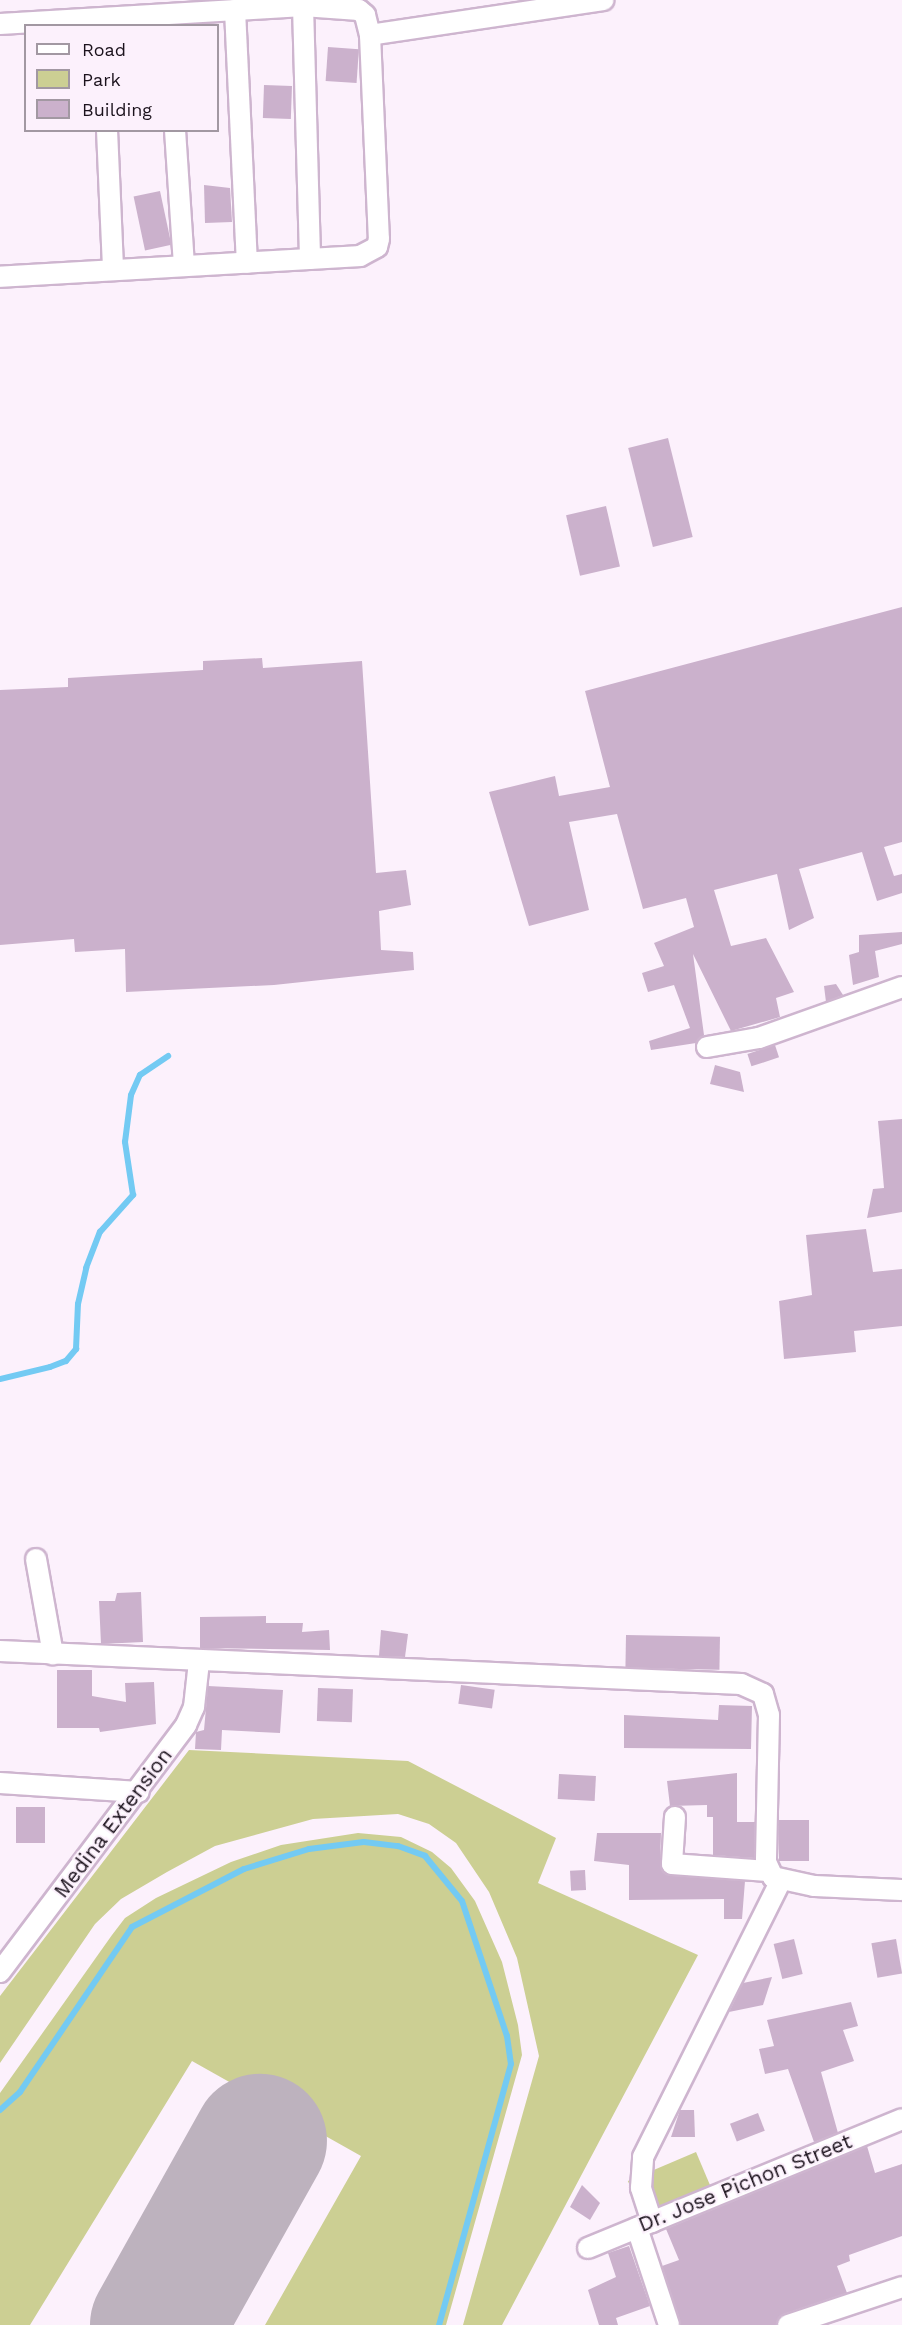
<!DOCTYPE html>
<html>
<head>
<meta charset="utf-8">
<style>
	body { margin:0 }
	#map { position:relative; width:902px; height:2325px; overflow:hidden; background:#fcf1fc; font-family:"Work Sans",sans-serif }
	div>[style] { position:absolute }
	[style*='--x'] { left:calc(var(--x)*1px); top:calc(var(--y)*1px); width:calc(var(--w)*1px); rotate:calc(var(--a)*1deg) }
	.green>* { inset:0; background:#cccf93; transform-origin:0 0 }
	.stream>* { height:6px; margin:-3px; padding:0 3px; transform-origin:3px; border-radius:3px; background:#73caf3 }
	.runway>* { height:134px; margin:-67px; padding:0 67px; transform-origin:67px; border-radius:67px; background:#bdb2be }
	.building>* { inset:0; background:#cbb1cc; transform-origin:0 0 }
	.roads { filter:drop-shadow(2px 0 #ceb5cf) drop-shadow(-2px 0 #ceb5cf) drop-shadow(0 2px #ceb5cf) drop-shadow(0 -2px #ceb5cf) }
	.street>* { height:20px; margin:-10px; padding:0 10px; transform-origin:10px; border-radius:10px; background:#fff }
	span { translate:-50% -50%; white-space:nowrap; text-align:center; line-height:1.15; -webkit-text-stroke:4.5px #fcf1fc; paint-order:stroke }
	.street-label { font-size:21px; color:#1b121c }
	.legend { position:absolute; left:24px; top:24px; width:195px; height:108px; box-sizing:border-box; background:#fcf1fc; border:2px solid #a298a2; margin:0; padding:8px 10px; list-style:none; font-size:18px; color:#1b121c }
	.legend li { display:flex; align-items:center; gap:12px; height:30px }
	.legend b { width:30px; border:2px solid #a298a2 }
</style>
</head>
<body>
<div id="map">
	<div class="green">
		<div style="clip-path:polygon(189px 1750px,408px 1761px,556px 1838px,538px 1883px,698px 1955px,502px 2325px,463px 2325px,539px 2056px,517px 1958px,489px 1892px,456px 1843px,429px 1824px,398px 1814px,313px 1819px,215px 1846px,167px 1872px,121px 1899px,95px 1924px,0 2063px,0 1996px)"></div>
		<div style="clip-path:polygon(358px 1833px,401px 1837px,432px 1852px,451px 1868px,475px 1901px,502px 1962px,518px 2025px,522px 2055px,446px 2325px,265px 2325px,361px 2156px,192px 2061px,30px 2325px,0 2325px,0 2093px,112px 1935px,125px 1918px,156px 1898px,231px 1862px,281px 1845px)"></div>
		<div style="left:696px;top:2152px;width:39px;height:74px;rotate:67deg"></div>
	</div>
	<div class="stream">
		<div style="--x:0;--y:1379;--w:51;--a:-13.5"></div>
		<div style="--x:50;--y:1367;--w:17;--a:-21"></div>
		<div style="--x:66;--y:1361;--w:16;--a:-50"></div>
		<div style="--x:76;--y:1349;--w:45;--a:-87.5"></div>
		<div style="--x:78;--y:1304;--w:37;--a:-77"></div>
		<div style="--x:86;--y:1268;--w:39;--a:-69"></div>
		<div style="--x:100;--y:1232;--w:50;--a:-48.3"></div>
		<div style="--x:133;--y:1195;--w:54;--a:-98.6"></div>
		<div style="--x:125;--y:1142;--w:47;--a:-82.7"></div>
		<div style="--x:131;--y:1095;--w:22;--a:-66"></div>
		<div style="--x:140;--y:1075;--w:34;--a:-34"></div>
		<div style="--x:0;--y:2110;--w:27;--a:-42"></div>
		<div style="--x:20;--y:2092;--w:199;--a:-55.8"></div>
		<div style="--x:132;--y:1927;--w:126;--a:-27.4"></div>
		<div style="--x:244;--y:1869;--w:68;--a:-17.1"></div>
		<div style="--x:309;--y:1849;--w:55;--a:-7.3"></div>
		<div style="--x:364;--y:1842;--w:34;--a:7"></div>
		<div style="--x:398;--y:1846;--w:29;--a:20"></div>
		<div style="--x:425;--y:1856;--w:58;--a:50.6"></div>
		<div style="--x:462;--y:1901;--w:142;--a:71.6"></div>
		<div style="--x:507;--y:2036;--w:28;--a:82"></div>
		<div style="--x:511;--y:2064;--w:271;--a:105.4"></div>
	</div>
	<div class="runway">
		<div style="--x:157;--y:2325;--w:211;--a:-60.8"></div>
	</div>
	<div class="building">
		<div style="left:328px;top:47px;width:31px;height:34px;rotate:4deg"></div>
		<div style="left:264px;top:85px;width:28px;height:33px;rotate:2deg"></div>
		<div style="clip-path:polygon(204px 185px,230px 188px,232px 222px,205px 223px)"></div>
		<div style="left:160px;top:191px;width:55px;height:27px;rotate:78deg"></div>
		<div style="left:668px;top:438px;width:102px;height:41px;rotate:76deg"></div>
		<div style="left:606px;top:506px;width:62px;height:41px;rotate:77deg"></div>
		<div style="clip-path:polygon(902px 607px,902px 842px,884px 847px,894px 876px,902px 874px,902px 893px,877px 901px,862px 852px,799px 869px,814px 918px,789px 930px,777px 874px,714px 890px,731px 946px,766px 938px,794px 992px,776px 998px,780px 1017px,731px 1031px,693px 954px,704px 1035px,696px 1043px,651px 1050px,649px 1041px,690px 1028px,674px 985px,648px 992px,642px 973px,664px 966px,654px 943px,694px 927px,686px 898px,643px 909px,617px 814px,569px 822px,589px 910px,529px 926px,489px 792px,555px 776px,559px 796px,610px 787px,585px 691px)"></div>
		<div style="clip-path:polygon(262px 658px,263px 668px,362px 661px,376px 873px,406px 870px,411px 905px,379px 911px,381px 950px,413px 952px,414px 970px,274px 985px,126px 992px,125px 949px,75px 952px,74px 939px,0 945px,0 690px,68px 687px,68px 678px,203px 670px,203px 661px)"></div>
		<div style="clip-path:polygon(902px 932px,902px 944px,875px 951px,879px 977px,853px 985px,849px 955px,859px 952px,859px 935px)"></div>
		<div style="clip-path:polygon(836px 984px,843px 995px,826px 1002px,824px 986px)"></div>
		<div style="left:775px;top:1045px;width:13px;height:29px;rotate:72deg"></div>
		<div style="clip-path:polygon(715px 1065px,740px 1072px,744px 1092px,710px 1084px)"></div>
		<div style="clip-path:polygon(902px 1119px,902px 1212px,867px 1218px,873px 1189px,884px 1188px,878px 1121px)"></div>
		<div style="clip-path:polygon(866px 1229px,873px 1272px,902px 1269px,902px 1326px,854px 1331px,856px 1352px,784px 1359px,779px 1301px,812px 1295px,806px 1235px)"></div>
		<div style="clip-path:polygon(141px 1592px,143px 1642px,101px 1644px,99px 1601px,115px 1601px,117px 1593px)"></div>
		<div style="clip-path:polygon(266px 1616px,266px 1623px,303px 1623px,302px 1632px,329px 1630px,330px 1650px,200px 1648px,200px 1617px)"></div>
		<div style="clip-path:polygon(381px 1630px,408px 1634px,405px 1657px,379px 1656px)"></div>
		<div style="left:626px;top:1635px;width:94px;height:33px;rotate:1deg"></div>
		<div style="clip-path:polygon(57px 1670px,92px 1670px,92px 1696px,126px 1702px,125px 1683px,154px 1682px,156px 1724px,100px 1732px,99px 1728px,57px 1728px)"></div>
		<div style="left:461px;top:1685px;width:34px;height:19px;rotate:8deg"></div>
		<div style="clip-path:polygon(208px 1686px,283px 1690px,280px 1733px,222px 1730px,221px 1750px,195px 1749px,196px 1732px,204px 1730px)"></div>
		<div style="left:318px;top:1688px;width:35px;height:33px;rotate:2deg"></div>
		<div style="clip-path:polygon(719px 1705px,752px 1706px,751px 1749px,624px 1748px,624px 1715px,718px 1720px)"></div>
		<div style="clip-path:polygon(737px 1773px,737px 1822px,755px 1822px,754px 1858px,713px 1855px,713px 1817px,707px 1817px,707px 1805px,670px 1806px,667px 1781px)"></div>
		<div style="left:559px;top:1774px;width:37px;height:25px;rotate:3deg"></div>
		<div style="left:16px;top:1807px;width:29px;height:36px"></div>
		<div style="left:779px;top:1820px;width:30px;height:41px"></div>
		<div style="clip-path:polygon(597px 1833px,661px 1833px,660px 1864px,666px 1874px,745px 1881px,742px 1919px,724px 1919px,724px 1899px,629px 1900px,629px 1865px,594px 1861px)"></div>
		<div style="left:585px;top:1870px;width:20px;height:15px;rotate:87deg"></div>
		<div style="left:794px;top:1939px;width:36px;height:21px;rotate:76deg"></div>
		<div style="left:896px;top:1939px;width:35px;height:25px;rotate:80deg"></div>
		<div style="clip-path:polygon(772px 1977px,763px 2005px,729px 2012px,743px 1983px)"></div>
		<div style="clip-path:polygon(851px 2002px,858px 2026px,843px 2030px,854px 2061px,821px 2072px,838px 2133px,814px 2142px,788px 2069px,765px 2074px,759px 2049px,774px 2046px,767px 2020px)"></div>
		<div style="clip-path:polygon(680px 2110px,694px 2110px,695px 2137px,671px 2137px)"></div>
		<div style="left:758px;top:2113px;width:19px;height:30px;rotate:69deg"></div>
		<div style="clip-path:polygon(867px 2146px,875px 2173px,902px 2164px,902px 2236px,849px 2255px,850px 2261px,837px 2266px,847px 2293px,784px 2314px,776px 2325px,681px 2325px,662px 2266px,679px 2260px,666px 2229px)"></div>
		<div style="clip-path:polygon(582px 2185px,600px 2203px,590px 2220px,570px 2207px)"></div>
		<div style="clip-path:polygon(629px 2246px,650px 2306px,616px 2318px,618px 2325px,599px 2325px,588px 2290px,616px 2277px,608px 2253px)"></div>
	</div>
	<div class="roads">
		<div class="street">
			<div style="--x:303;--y:6;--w:253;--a:88.4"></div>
			<div style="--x:235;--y:10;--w:253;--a:87.3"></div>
			<div style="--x:0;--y:24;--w:304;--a:-3.4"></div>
			<div style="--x:303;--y:6;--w:56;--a:4.1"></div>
			<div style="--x:359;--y:10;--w:8;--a:40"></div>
			<div style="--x:365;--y:15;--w:21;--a:76"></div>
			<div style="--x:370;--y:35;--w:204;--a:87.5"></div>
			<div style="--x:379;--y:239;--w:8;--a:104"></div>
			<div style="--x:377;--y:247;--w:19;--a:152"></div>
			<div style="--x:360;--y:256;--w:361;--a:176.7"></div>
			<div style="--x:370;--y:35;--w:236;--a:-8.5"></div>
			<div style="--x:107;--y:130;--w:140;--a:87.5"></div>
			<div style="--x:175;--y:130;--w:136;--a:86.2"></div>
			<div style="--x:707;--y:1047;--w:53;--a:-9.8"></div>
			<div style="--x:759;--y:1038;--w:152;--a:-19.6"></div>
			<div style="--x:36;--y:1559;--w:97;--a:79.9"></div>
			<div style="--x:0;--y:1651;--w:742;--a:2.55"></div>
			<div style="--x:741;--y:1684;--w:24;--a:24"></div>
			<div style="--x:763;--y:1694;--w:22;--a:74"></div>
			<div style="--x:769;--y:1715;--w:147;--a:91.2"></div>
			<div style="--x:766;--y:1862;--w:17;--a:65"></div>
			<div style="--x:773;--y:1877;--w:42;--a:12.4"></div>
			<div style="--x:814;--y:1886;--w:88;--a:2.6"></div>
			<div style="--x:0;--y:1783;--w:139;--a:3.7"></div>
			<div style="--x:675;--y:1817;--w:47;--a:93.7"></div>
			<div style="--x:672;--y:1864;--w:96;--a:4.2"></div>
			<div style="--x:0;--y:1972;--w:309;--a:-53"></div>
			<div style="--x:186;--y:1725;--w:20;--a:-66"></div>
			<div style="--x:194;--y:1707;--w:45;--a:-83.7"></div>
			<div style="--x:652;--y:2222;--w:36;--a:-108"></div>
			<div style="--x:641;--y:2188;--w:31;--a:-86"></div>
			<div style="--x:643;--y:2157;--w:307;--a:-63.5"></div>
			<div style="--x:637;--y:2228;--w:102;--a:71.7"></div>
			<div style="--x:588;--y:2248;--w:339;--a:-22.3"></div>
			<div style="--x:788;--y:2325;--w:120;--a:-18.4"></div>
		</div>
	</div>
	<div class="street-label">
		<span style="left:113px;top:1823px;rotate:-53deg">Medina Extension</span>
		<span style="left:745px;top:2183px;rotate:-22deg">Dr. Jose Pichon Street</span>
	</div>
	<ul class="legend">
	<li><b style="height:8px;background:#fff"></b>Road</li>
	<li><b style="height:16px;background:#cccf93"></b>Park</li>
	<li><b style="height:16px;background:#cbb1cc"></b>Building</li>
	</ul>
</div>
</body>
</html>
